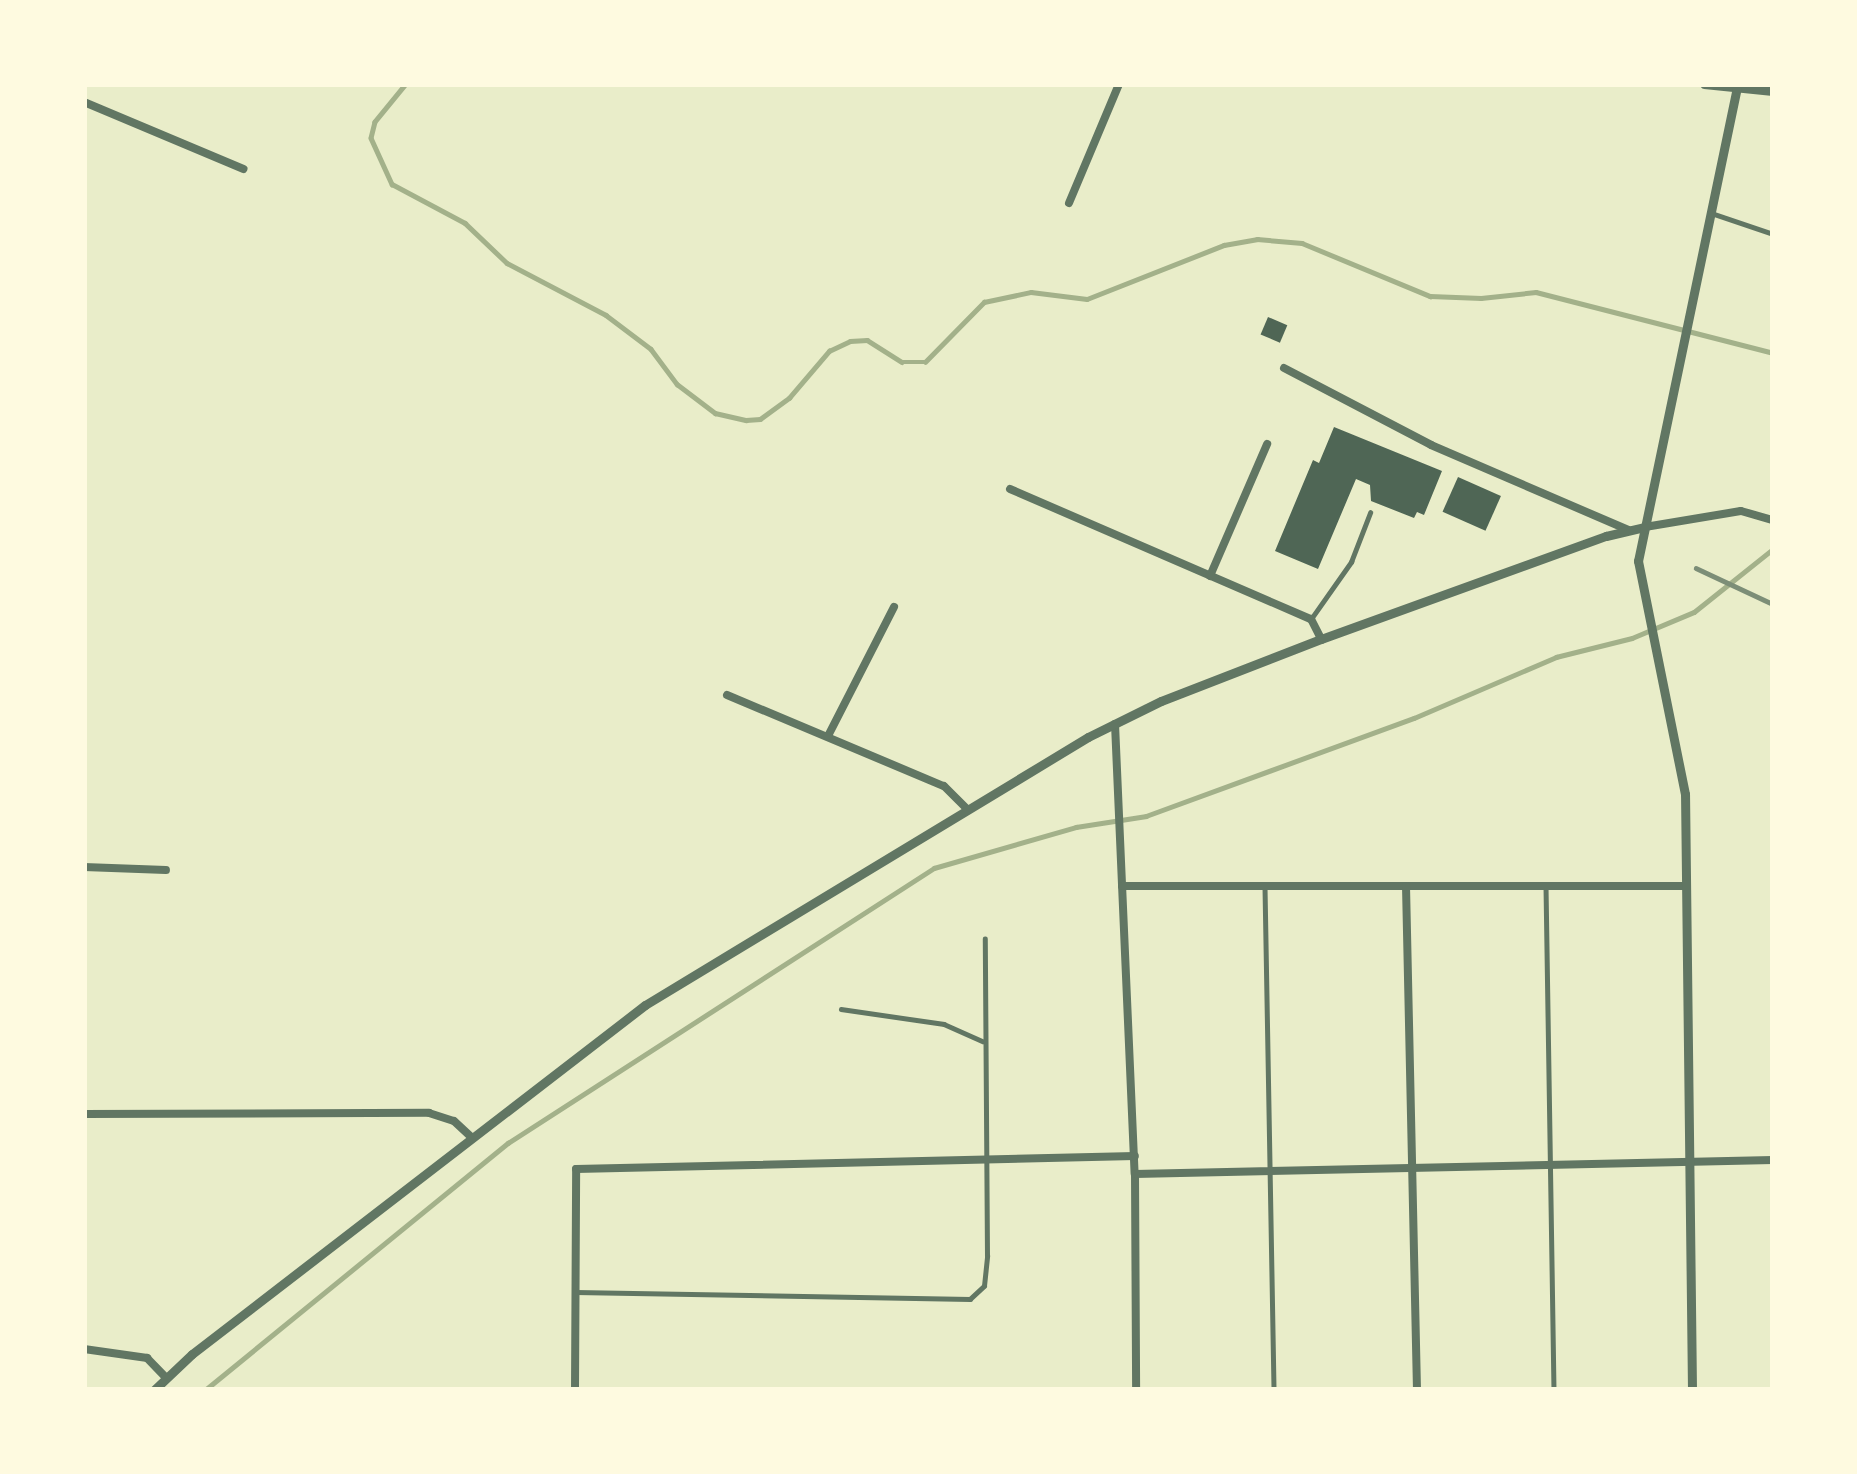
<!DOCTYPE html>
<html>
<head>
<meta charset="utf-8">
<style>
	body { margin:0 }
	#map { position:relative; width:1857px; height:1474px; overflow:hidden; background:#e9edc9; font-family:Poppins,sans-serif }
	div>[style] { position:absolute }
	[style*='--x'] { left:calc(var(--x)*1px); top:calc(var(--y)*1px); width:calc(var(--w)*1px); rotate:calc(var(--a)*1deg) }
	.stream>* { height:4.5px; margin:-2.25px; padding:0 2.25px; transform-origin:2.25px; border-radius:2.25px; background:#a3b18a }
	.building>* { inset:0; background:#4f6655; transform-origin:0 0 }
	.service>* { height:4.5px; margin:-2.25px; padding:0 2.25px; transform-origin:2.25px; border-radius:2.25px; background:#617663 }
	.minor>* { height:8px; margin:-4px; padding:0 4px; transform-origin:4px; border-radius:4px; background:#617663 }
	.tertiary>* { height:9px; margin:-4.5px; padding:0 4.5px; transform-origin:4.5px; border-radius:4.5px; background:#617663 }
	.rail>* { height:4.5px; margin:-2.25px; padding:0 2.25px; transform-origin:2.25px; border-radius:2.25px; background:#7c8e77 }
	span { translate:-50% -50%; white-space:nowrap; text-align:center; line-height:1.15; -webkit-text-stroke:9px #fefae0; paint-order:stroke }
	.frame { position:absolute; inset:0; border:87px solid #fefae0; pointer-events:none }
</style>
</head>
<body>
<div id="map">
	<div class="stream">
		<div style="--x:406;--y:84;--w:49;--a:129.2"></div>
		<div style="--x:375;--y:122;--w:16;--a:104"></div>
		<div style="--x:371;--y:138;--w:51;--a:65.5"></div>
		<div style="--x:392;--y:184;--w:83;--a:28.1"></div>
		<div style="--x:465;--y:223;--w:58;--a:43.6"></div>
		<div style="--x:507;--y:263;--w:112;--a:27.7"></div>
		<div style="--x:606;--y:315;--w:56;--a:37.1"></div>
		<div style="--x:651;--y:349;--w:44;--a:53.4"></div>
		<div style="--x:677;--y:384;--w:48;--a:37.3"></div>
		<div style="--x:715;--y:413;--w:32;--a:13"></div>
		<div style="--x:746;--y:420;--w:14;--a:-4"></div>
		<div style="--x:760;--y:419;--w:36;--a:-36"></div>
		<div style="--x:789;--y:398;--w:62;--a:-49.6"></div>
		<div style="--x:829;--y:351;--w:23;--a:-25"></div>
		<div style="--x:850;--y:341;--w:17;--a:-3"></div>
		<div style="--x:867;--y:340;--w:41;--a:32.2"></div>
		<div style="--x:902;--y:362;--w:23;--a:0"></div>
		<div style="--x:925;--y:362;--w:84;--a:-45.5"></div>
		<div style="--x:984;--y:302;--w:48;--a:-12"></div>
		<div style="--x:1031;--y:292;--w:56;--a:7.1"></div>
		<div style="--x:1087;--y:299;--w:147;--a:-21.5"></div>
		<div style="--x:1224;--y:245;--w:34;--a:-10"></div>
		<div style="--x:1257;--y:239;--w:45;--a:5.1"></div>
		<div style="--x:1302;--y:243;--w:139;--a:22.5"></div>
		<div style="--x:1430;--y:296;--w:51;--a:2.2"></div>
		<div style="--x:1481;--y:298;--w:55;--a:-6.2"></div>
		<div style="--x:1536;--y:292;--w:245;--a:14.4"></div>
		<div style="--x:205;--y:1390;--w:391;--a:-39.2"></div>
		<div style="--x:508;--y:1143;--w:507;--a:-32.84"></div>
		<div style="--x:934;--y:868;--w:148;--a:-16.1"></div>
		<div style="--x:1076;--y:827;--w:71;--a:-8.9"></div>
		<div style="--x:1146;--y:816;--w:285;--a:-20.1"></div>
		<div style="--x:1414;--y:718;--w:155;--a:-23.2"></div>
		<div style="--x:1556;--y:657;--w:78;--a:-14"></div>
		<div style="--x:1632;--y:638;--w:67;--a:-22.8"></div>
		<div style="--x:1694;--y:612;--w:101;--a:-38.6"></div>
	</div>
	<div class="building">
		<div style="left:1268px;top:317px;width:21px;height:19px;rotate:23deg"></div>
		<div style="clip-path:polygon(1334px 427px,1442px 471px,1424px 515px,1417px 512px,1414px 518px,1371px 501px,1370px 485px,1356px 479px,1318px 569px,1275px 551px,1313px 460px,1319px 463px)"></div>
		<div style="left:1458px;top:477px;width:47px;height:38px;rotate:24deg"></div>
	</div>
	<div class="service">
		<div style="--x:1711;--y:213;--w:65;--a:18.7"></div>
		<div style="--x:1311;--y:619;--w:70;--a:-54.9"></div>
		<div style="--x:1351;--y:562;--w:53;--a:-68.8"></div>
		<div style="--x:1546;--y:886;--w:504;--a:89.09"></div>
		<div style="--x:1265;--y:887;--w:503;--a:88.97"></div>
		<div style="--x:841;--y:1009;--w:104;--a:8.3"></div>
		<div style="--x:944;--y:1024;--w:42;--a:24.1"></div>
		<div style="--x:575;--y:1292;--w:395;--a:1"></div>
		<div style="--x:970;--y:1299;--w:19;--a:-43"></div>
		<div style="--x:984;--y:1286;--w:30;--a:-84"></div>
		<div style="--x:987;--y:1256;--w:317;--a:-90.4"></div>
	</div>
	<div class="minor">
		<div style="--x:84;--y:102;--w:173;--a:22.8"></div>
		<div style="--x:1069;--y:203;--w:129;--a:-67.2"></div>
		<div style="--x:1284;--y:368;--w:166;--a:27.6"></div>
		<div style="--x:1431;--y:445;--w:215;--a:23.3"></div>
		<div style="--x:1010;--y:489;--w:328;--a:23.4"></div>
		<div style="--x:1311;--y:619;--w:22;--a:63"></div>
		<div style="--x:1645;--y:527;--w:97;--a:-9.5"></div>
		<div style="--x:1741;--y:511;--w:33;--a:16"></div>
		<div style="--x:1210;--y:576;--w:144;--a:-66.6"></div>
		<div style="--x:727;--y:695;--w:235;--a:22.8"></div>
		<div style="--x:944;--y:786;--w:34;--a:45"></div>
		<div style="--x:1115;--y:724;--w:450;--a:87.5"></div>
		<div style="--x:1135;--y:1174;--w:216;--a:89.7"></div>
		<div style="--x:828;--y:736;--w:145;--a:-62.9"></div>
		<div style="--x:84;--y:867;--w:82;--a:2.1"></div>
		<div style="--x:1122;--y:886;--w:561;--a:0"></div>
		<div style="--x:1406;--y:886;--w:504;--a:88.75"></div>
		<div style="--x:84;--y:1114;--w:345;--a:-0.2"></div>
		<div style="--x:429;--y:1113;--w:26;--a:18"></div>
		<div style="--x:454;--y:1121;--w:25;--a:43"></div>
		<div style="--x:1135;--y:1174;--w:638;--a:-1.26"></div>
		<div style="--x:84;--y:1349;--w:64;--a:8.1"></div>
		<div style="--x:147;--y:1358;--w:28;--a:46"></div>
		<div style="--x:575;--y:1390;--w:221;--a:-89.7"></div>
		<div style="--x:576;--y:1169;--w:559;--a:-1.33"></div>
	</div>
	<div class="tertiary">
		<div style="--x:1704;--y:84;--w:69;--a:5.8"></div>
		<div style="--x:154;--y:1390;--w:52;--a:-43.5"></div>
		<div style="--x:192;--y:1354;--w:572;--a:-37.61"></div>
		<div style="--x:645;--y:1005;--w:518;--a:-31.17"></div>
		<div style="--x:1088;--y:737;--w:81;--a:-26.3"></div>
		<div style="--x:1161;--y:701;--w:172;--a:-21.2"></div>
		<div style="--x:1321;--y:639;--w:303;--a:-19.9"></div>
		<div style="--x:1606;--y:536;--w:39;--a:-13"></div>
		<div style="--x:1692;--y:1390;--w:596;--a:-90.67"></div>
		<div style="--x:1685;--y:794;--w:238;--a:-101.4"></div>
		<div style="--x:1638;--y:561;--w:482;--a:-78.2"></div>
	</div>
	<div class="rail">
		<div style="--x:1696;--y:568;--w:85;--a:25.1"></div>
	</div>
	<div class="frame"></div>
</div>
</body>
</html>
